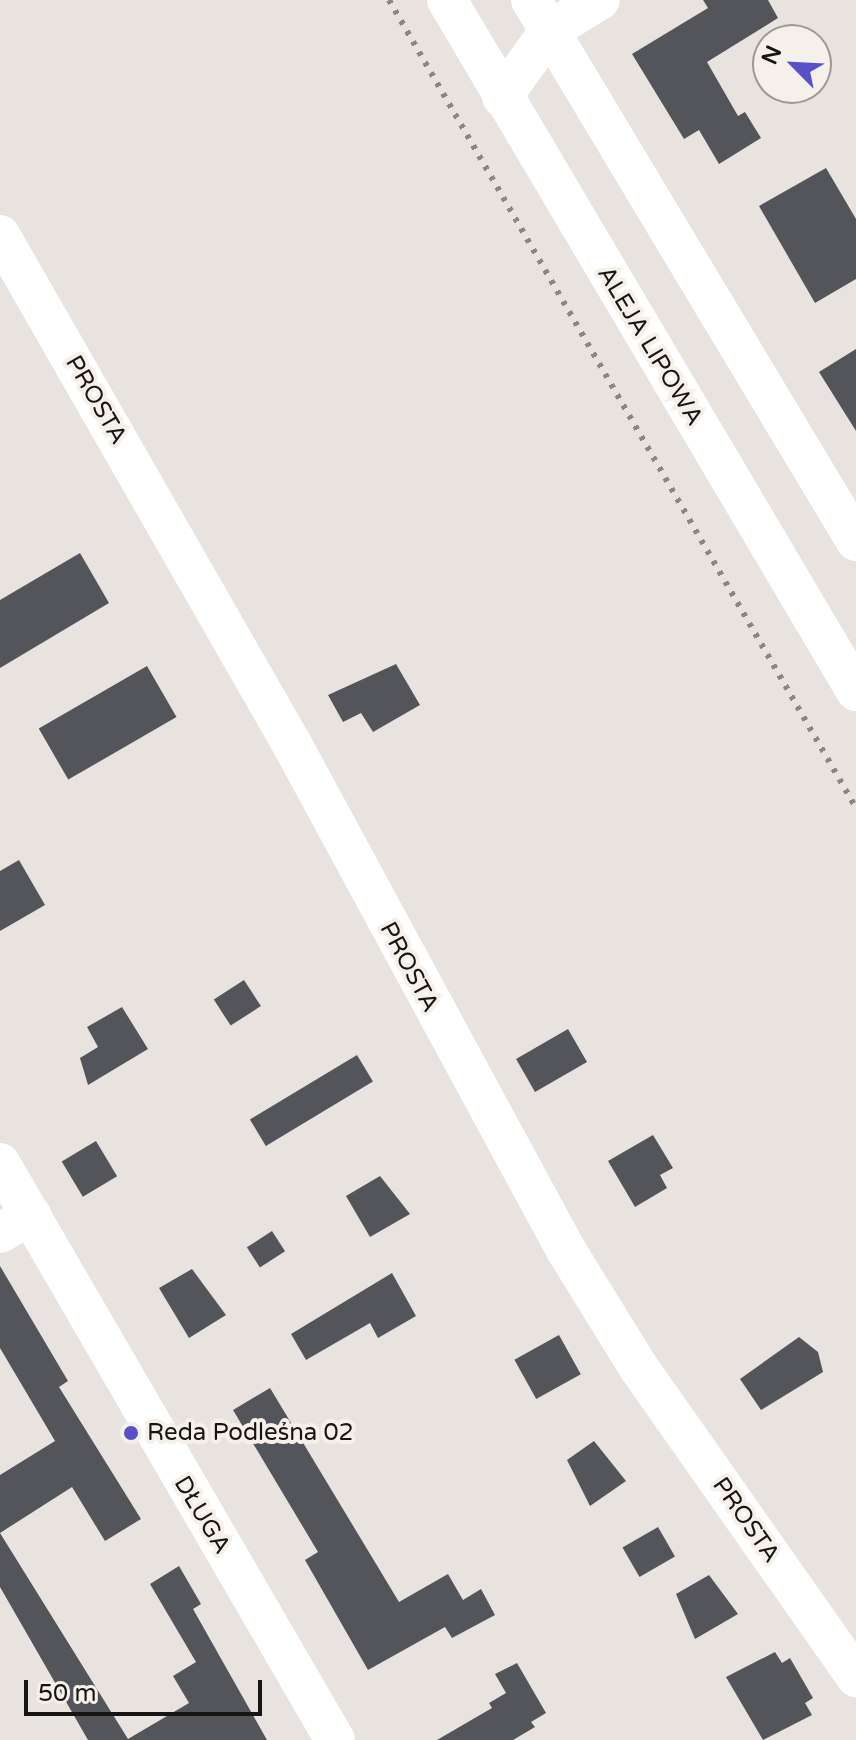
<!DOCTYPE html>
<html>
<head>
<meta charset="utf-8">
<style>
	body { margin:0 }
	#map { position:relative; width:856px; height:1740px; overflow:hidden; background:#e8e3de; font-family:"Varela Round",sans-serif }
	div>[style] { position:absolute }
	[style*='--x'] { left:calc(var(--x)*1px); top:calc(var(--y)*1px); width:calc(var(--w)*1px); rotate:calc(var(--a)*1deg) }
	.building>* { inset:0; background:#54555a; transform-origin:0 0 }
	.minor>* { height:40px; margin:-20px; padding:0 20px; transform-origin:20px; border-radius:20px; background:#fff }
	.rail>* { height:6px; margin-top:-3px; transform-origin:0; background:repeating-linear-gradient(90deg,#8a8683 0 4px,transparent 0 12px) }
	.dots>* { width:22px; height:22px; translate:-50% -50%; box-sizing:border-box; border:4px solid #f6f0eb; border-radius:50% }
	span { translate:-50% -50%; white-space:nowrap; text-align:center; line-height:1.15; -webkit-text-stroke:8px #f6f0eb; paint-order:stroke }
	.street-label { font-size:24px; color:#171513 }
	.poi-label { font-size:24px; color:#171513 }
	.left { translate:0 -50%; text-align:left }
	.north { position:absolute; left:752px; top:24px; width:80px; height:80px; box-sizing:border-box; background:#f6f0eb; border:2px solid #9d9895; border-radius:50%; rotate:294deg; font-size:22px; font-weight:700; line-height:32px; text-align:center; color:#171513 }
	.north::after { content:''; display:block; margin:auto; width:28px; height:36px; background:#5750c7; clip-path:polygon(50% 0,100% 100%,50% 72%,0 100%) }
	.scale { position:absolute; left:24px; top:1680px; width:238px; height:36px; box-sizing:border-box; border:4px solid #171513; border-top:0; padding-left:10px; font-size:24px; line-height:28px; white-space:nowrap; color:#171513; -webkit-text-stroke:6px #f6f0eb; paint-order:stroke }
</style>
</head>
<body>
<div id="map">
	<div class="building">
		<div style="clip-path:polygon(703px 0,768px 0,778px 18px,707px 62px,738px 116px,745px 112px,761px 138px,719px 164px,699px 130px,684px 139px,632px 54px,708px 8px)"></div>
		<div style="clip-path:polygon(826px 168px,856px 219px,856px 279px,815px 303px,759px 206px)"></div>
		<div style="clip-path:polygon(856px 349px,856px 431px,819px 372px)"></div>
		<div style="clip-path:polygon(80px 553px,109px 603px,0 668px,0 600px)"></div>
		<div style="clip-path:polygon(396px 664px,420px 705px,373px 732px,361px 713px,343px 722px,328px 695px)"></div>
		<div style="left:147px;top:666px;width:59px;height:125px;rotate:60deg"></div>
		<div style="clip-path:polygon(19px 860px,45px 905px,0 931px,0 871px)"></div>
		<div style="left:244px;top:980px;width:31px;height:36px;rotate:57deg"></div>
		<div style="clip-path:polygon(122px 1007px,148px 1049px,88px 1085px,80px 1058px,98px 1047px,87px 1027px)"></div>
		<div style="left:568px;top:1029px;width:38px;height:60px;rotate:60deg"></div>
		<div style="left:357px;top:1055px;width:31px;height:125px;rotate:59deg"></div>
		<div style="clip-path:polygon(653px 1135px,673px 1168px,660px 1175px,667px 1188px,635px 1207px,608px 1161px)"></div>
		<div style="left:96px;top:1141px;width:41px;height:40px;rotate:59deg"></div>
		<div style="clip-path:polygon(380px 1176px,410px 1214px,370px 1237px,346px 1196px)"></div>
		<div style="left:272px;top:1231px;width:24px;height:30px;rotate:57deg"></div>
		<div style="clip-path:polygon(0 1266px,68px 1381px,59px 1387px,141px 1519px,105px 1541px,72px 1487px,0 1533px,128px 1739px,189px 1703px,173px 1676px,196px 1662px,150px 1584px,179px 1566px,201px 1604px,193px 1609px,267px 1740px,88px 1740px,0 1587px,0 1475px,55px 1441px,0 1348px)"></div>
		<div style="clip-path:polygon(192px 1269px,226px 1315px,189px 1338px,159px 1288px)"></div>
		<div style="clip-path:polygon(392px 1273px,416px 1316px,378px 1338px,370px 1323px,306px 1360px,291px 1334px)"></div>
		<div style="left:559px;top:1335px;width:45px;height:51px;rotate:61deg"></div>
		<div style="clip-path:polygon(799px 1337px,818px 1352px,823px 1372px,761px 1410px,740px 1379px)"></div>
		<div style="clip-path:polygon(270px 1388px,399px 1602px,448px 1574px,463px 1600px,481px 1589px,495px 1615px,452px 1638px,445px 1627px,368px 1670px,305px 1560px,318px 1552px,233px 1410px)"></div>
		<div style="clip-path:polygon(594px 1441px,626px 1481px,590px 1506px,567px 1460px)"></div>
		<div style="left:658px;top:1527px;width:34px;height:41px;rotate:60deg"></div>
		<div style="clip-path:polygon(709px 1575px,738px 1614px,695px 1639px,676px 1594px)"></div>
		<div style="clip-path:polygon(775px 1652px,782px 1663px,790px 1658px,813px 1698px,805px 1703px,812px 1715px,763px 1740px,726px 1677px)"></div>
		<div style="clip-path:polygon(517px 1663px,546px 1713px,531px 1722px,535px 1727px,513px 1740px,437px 1740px,492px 1708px,489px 1703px,506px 1693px,495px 1674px)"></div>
	</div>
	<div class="minor">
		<div style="--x:447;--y:0;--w:803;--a:59.38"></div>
		<div style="--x:531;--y:0;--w:631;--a:59.01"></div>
		<div style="--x:502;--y:97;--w:82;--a:-54.4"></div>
		<div style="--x:550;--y:30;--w:58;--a:-31"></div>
		<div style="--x:0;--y:235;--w:591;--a:60.18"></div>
		<div style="--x:294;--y:748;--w:571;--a:61.55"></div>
		<div style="--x:566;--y:1250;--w:139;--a:58.3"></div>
		<div style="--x:639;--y:1368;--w:378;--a:54.9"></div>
		<div style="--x:0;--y:1163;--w:667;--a:59.86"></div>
		<div style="--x:0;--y:1233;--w:36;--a:-30"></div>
	</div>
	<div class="rail">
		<div style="--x:389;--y:0;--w:933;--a:59.97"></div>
	</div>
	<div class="dots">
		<div style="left:131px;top:1433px;background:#5750c7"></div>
	</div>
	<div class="street-label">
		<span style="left:650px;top:346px;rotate:59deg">ALEJA LIPOWA</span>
		<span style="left:96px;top:400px;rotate:60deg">PROSTA</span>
		<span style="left:409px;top:967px;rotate:62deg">PROSTA</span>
		<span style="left:202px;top:1515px;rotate:59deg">DŁUGA</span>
		<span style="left:746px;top:1520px;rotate:55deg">PROSTA</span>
	</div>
	<div class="poi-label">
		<span class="left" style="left:147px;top:1433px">Reda Podleśna 02</span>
	</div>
	<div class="north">N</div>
	<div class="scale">50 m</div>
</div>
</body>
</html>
